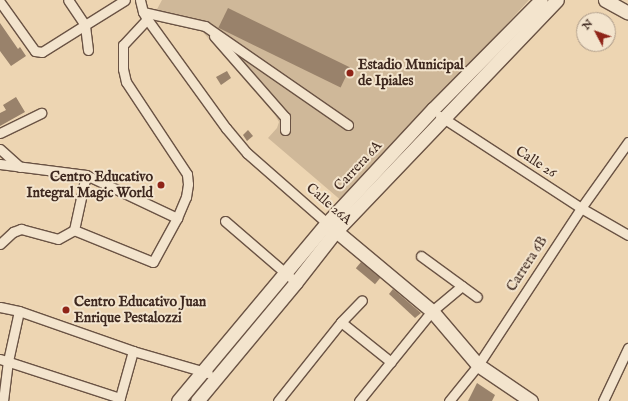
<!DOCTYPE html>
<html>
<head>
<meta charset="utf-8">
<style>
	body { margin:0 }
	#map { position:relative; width:628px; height:401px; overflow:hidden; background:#edd5b2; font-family:"IM FELL English",serif }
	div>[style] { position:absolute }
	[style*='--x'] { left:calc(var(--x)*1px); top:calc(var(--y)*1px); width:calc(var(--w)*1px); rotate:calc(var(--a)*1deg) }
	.green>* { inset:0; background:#cfb899 }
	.building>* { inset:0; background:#99826b; transform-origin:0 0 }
	.roads { filter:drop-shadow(1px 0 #6a5344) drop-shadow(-1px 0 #6a5344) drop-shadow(0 1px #6a5344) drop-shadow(0 -1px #6a5344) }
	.street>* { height:9px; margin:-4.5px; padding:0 4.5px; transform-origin:4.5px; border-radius:4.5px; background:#f3e4cd }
	.secondary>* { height:13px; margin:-6.5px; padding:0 6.5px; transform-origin:6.5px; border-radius:6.5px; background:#f3e4cd }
	.dots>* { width:11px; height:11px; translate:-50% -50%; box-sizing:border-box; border:2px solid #f3e4cd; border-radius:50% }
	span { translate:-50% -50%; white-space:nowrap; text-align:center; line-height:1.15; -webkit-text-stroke:4px #f3e4cd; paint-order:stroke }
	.poi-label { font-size:14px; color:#3e281f; font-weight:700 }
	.left { translate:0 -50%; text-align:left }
	.right { translate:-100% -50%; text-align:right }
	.street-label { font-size:14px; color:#3e281f }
	.north { position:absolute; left:576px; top:12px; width:40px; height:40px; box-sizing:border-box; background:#f3e4cd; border:1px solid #ab9987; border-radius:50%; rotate:311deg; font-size:11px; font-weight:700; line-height:16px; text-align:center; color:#3e281f }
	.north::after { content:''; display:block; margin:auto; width:14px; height:18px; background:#8f2418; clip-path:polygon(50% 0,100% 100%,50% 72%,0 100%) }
</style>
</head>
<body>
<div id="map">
	<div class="green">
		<div style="clip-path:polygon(162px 0,529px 0,343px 202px,268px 138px,277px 128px,279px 122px,275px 115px,202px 31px,155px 13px)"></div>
	</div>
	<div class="building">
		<div style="left:228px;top:8px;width:136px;height:22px;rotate:26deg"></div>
		<div style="clip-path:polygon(0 23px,18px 49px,20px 47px,26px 56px,11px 66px,0 51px)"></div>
		<div style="clip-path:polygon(227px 71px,231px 78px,221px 85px,216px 77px)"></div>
		<div style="clip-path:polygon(16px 97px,25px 112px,0 126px,0 113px,6px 110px,3px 105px)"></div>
		<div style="clip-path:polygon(248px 130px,253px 136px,247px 141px,243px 135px)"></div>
		<div style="left:361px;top:262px;width:25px;height:8px;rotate:40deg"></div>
		<div style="clip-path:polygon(393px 289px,421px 313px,415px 318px,389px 294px)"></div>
		<div style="clip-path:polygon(477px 383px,495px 395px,492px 401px,468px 401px)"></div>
	</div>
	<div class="roads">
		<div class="street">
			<div style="--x:140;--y:0;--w:12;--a:76"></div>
			<div style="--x:143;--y:12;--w:8;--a:60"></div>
			<div style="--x:147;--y:19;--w:135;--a:54.1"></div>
			<div style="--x:226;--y:128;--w:33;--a:50"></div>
			<div style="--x:247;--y:153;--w:106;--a:41.2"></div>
			<div style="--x:0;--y:2;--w:60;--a:54.5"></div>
			<div style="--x:35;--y:51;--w:7;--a:8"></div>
			<div style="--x:42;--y:52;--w:51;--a:-32.1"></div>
			<div style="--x:85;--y:25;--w:30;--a:-124"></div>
			<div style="--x:143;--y:12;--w:64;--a:12.7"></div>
			<div style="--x:205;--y:26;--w:174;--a:34.7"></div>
			<div style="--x:214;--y:36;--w:108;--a:48.8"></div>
			<div style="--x:285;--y:117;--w:13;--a:90"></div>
			<div style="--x:88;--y:50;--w:25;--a:-97"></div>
			<div style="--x:85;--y:25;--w:47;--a:-32"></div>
			<div style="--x:440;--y:116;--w:168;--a:33.1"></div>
			<div style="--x:581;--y:208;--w:54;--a:29.9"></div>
			<div style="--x:0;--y:133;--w:46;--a:-26"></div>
			<div style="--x:0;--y:149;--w:27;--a:42"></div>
			<div style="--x:0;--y:164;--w:87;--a:7.3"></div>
			<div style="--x:86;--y:175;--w:101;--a:25.3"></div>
			<div style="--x:225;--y:221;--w:94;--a:40.7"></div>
			<div style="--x:74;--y:230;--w:85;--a:22.1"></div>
			<div style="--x:153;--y:262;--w:50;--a:-61.4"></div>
			<div style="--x:177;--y:218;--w:23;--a:-67"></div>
			<div style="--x:186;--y:197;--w:13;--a:-81"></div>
			<div style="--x:188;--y:184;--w:10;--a:-96"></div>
			<div style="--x:187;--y:174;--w:110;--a:-123.5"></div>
			<div style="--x:126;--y:82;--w:13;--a:-103"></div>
			<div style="--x:123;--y:69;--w:24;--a:-90"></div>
			<div style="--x:123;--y:45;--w:35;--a:-47"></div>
			<div style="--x:0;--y:244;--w:18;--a:-43"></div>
			<div style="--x:13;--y:232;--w:9;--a:-21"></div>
			<div style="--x:21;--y:229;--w:38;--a:15"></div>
			<div style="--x:58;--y:239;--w:18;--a:-29"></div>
			<div style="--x:74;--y:230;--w:56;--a:-77.7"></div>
			<div style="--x:421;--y:256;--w:69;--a:36.2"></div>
			<div style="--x:0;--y:307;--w:19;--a:12"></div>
			<div style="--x:19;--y:311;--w:121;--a:19.3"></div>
			<div style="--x:133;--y:351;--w:78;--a:16.3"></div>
			<div style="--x:341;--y:322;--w:64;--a:38.7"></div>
			<div style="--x:0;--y:359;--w:126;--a:18"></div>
			<div style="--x:3;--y:401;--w:40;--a:-82.9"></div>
			<div style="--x:8;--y:361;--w:51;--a:-77.6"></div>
			<div style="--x:119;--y:401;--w:52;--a:-74.4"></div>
			<div style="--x:278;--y:401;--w:101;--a:-51.4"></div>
			<div style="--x:341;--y:322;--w:30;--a:-46"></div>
			<div style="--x:359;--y:401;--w:116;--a:-51"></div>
			<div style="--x:432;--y:311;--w:39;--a:-40"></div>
			<div style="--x:449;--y:401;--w:46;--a:-51.1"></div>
			<div style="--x:478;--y:365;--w:188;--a:-56.7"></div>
			<div style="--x:581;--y:208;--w:81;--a:-54.5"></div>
			<div style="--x:603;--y:401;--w:59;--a:-64.7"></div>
		</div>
		<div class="secondary">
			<div style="--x:605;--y:0;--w:26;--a:29"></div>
			<div style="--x:330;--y:226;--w:133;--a:39.8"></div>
			<div style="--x:432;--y:311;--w:71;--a:49.6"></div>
			<div style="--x:478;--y:365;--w:64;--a:34.2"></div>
			<div style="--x:178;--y:401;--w:232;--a:-50.1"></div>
			<div style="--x:327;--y:223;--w:156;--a:-47.1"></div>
			<div style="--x:433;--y:109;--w:153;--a:-45.3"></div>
			<div style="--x:197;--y:401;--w:155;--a:-50.2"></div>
			<div style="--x:296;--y:282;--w:63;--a:-52"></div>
			<div style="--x:335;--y:232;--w:321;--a:-46.3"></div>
		</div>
	</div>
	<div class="dots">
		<div style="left:350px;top:73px;background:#8f2418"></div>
		<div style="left:161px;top:185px;background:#8f2418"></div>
		<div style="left:66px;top:310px;background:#8f2418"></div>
	</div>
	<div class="poi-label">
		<span class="left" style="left:358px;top:73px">Estadio Municipal<br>de Ipiales</span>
		<span class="right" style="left:153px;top:185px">Centro Educativo<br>Integral Magic World</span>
		<span class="left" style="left:74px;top:310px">Centro Educativo Juan<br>Enrique Pestalozzi</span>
	</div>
	<div class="street-label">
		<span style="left:536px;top:162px;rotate:33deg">Calle 26</span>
		<span style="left:358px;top:166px;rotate:-47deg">Carrera 6A</span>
		<span style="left:329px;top:204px;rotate:41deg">Calle 26A</span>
		<span style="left:527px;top:264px;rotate:-57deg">Carrera 6B</span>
	</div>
	<div class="north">N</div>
</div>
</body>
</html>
